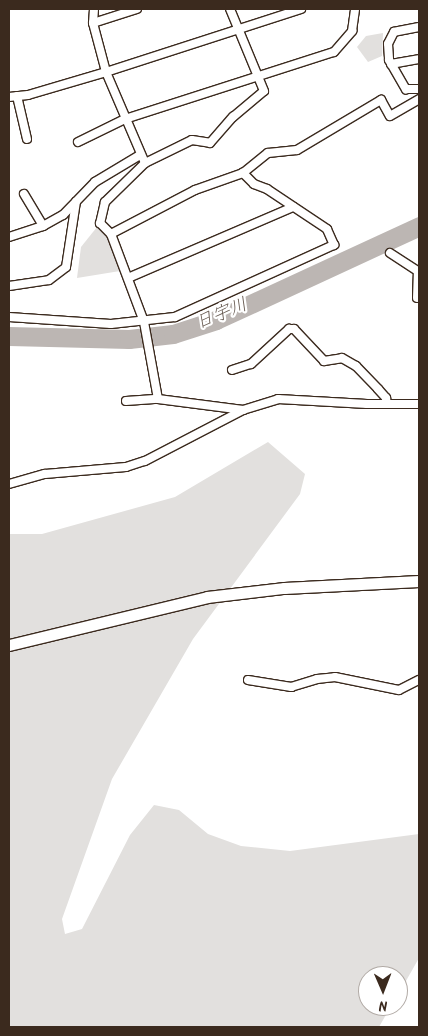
<!DOCTYPE html>
<html>
<head>
<meta charset="utf-8">
<style>
	body { margin:0 }
	#map { position:relative; width:428px; height:1036px; overflow:hidden; background:#fff; font-family:Kalam,"Klee One",sans-serif }
	div>[style] { position:absolute }
	[style*='--x'] { left:calc(var(--x)*1px); top:calc(var(--y)*1px); width:calc(var(--w)*1px); rotate:calc(var(--a)*1deg) }
	.green>* { inset:0; background:#e2e0de }
	.river>* { height:19px; margin:-9.5px; padding:0 9.5px; transform-origin:9.5px; border-radius:9.5px; background:#bcb6b3 }
	.roads { filter:drop-shadow(1px 0 #3b2a1e) drop-shadow(-1px 0 #3b2a1e) drop-shadow(0 1px #3b2a1e) drop-shadow(0 -1px #3b2a1e) }
	.street>* { height:8px; margin:-4px; padding:0 4px; transform-origin:4px; border-radius:4px; background:#fff }
	.secondary>* { height:11px; margin:-5.5px; padding:0 5.5px; transform-origin:5.5px; border-radius:5.5px; background:#fff }
	span { translate:-50% -50%; white-space:nowrap; text-align:center; line-height:1.15; -webkit-text-stroke:4.5px #fff; paint-order:stroke }
	.water-label { font-size:18px; color:#685b52; font-style:italic }
	.frame { position:absolute; inset:0; border:10px solid #3b2a1e; pointer-events:none }
	.north { position:absolute; left:358px; top:966px; width:50px; height:50px; box-sizing:border-box; background:#fff; border:1px solid #b1aaa5; border-radius:50%; rotate:179deg; font-size:14px; font-weight:700; line-height:20px; text-align:center; color:#3b2a1e }
	.north::after { content:''; display:block; margin:auto; width:18px; height:22px; background:#3b2a1e; clip-path:polygon(50% 0,100% 100%,50% 72%,0 100%) }
</style>
</head>
<body>
<div id="map">
	<div class="green">
		<div style="clip-path:polygon(383px 33px,382px 56px,368px 62px,357px 47px,366px 36px)"></div>
		<div style="clip-path:polygon(97px 227px,107px 236px,120px 271px,77px 278px,81px 247px)"></div>
		<div style="clip-path:polygon(268px 442px,305px 474px,300px 494px,193px 639px,112px 779px,62px 919px,65px 934px,82px 929px,130px 835px,154px 805px,179px 810px,208px 834px,241px 846px,290px 851px,419px 834px,419px 958px,398px 995px,398px 976px,368px 976px,368px 1006px,391px 1006px,379px 1027px,9px 1027px,9px 534px,42px 534px,175px 497px)"></div>
	</div>
	<div class="river">
		<div style="--x:9;--y:336;--w:120;--a:1.4"></div>
		<div style="--x:129;--y:339;--w:44;--a:-6.5"></div>
		<div style="--x:173;--y:334;--w:45;--a:-18"></div>
		<div style="--x:216;--y:320;--w:224;--a:-24.8"></div>
	</div>
	<div class="roads">
		<div class="street">
			<div style="--x:94;--y:9;--w:14;--a:94"></div>
			<div style="--x:93;--y:23;--w:51;--a:75.1"></div>
			<div style="--x:106;--y:72;--w:99;--a:66.8"></div>
			<div style="--x:145;--y:163;--w:56;--a:135.7"></div>
			<div style="--x:105;--y:202;--w:22;--a:103"></div>
			<div style="--x:100;--y:223;--w:16;--a:45"></div>
			<div style="--x:111;--y:234;--w:94;--a:69.4"></div>
			<div style="--x:144;--y:322;--w:78;--a:79.7"></div>
			<div style="--x:158;--y:399;--w:86;--a:7.4"></div>
			<div style="--x:93;--y:23;--w:46;--a:-17.7"></div>
			<div style="--x:419;--y:27;--w:25;--a:169"></div>
			<div style="--x:394;--y:32;--w:13;--a:117"></div>
			<div style="--x:388;--y:44;--w:16;--a:86"></div>
			<div style="--x:389;--y:60;--w:34;--a:60"></div>
			<div style="--x:406;--y:89;--w:13;--a:0"></div>
			<div style="--x:391;--y:64;--w:28;--a:-10"></div>
			<div style="--x:17;--y:96;--w:44;--a:76.9"></div>
			<div style="--x:9;--y:97;--w:19;--a:-6"></div>
			<div style="--x:28;--y:95;--w:81;--a:-16.4"></div>
			<div style="--x:106;--y:72;--w:205;--a:-17.9"></div>
			<div style="--x:78;--y:142;--w:52;--a:-26.1"></div>
			<div style="--x:125;--y:119;--w:219;--a:-17.8"></div>
			<div style="--x:334;--y:52;--w:28;--a:-49"></div>
			<div style="--x:352;--y:31;--w:22;--a:-82"></div>
			<div style="--x:145;--y:163;--w:52;--a:-26.1"></div>
			<div style="--x:192;--y:140;--w:18;--a:9"></div>
			<div style="--x:210;--y:143;--w:35;--a:-49"></div>
			<div style="--x:233;--y:117;--w:40;--a:-40"></div>
			<div style="--x:264;--y:91;--w:89;--a:-112.5"></div>
			<div style="--x:243;--y:173;--w:32;--a:-39"></div>
			<div style="--x:268;--y:153;--w:29;--a:-6"></div>
			<div style="--x:297;--y:150;--w:98;--a:-30.8"></div>
			<div style="--x:381;--y:100;--w:18;--a:61"></div>
			<div style="--x:390;--y:116;--w:34;--a:-30"></div>
			<div style="--x:24;--y:194;--w:37;--a:59"></div>
			<div style="--x:9;--y:237;--w:36;--a:-18"></div>
			<div style="--x:43;--y:226;--w:23;--a:-29"></div>
			<div style="--x:63;--y:215;--w:46;--a:-45.9"></div>
			<div style="--x:95;--y:182;--w:52;--a:-31"></div>
			<div style="--x:390;--y:253;--w:35;--a:33"></div>
			<div style="--x:128;--y:278;--w:180;--a:-23.3"></div>
			<div style="--x:9;--y:286;--w:40;--a:-8.5"></div>
			<div style="--x:49;--y:280;--w:21;--a:-37"></div>
			<div style="--x:66;--y:267;--w:66;--a:-81.3"></div>
			<div style="--x:417;--y:298;--w:26;--a:-88"></div>
			<div style="--x:9;--y:317;--w:102;--a:3.9"></div>
			<div style="--x:111;--y:324;--w:64;--a:-6.2"></div>
			<div style="--x:175;--y:317;--w:175;--a:-24.4"></div>
			<div style="--x:334;--y:245;--w:17;--a:-114"></div>
			<div style="--x:327;--y:229;--w:72;--a:-146.3"></div>
			<div style="--x:267;--y:189;--w:14;--a:-159"></div>
			<div style="--x:254;--y:184;--w:16;--a:-135"></div>
			<div style="--x:243;--y:173;--w:51;--a:160.5"></div>
			<div style="--x:195;--y:190;--w:95;--a:152.4"></div>
			<div style="--x:232;--y:370;--w:20;--a:-18"></div>
			<div style="--x:251;--y:364;--w:52;--a:-42.6"></div>
			<div style="--x:289;--y:329;--w:5;--a:0"></div>
			<div style="--x:294;--y:329;--w:44;--a:46.8"></div>
			<div style="--x:324;--y:361;--w:18;--a:-9"></div>
			<div style="--x:342;--y:358;--w:16;--a:30"></div>
			<div style="--x:356;--y:366;--w:32;--a:46"></div>
			<div style="--x:378;--y:389;--w:12;--a:48"></div>
			<div style="--x:386;--y:398;--w:6;--a:81"></div>
			<div style="--x:126;--y:401;--w:32;--a:-4"></div>
			<div style="--x:9;--y:484;--w:37;--a:-16"></div>
			<div style="--x:45;--y:474;--w:81;--a:-4.9"></div>
			<div style="--x:126;--y:467;--w:20;--a:-18"></div>
			<div style="--x:145;--y:461;--w:110;--a:-27.5"></div>
			<div style="--x:243;--y:410;--w:37;--a:-17"></div>
			<div style="--x:278;--y:399;--w:89;--a:3.2"></div>
			<div style="--x:367;--y:404;--w:52;--a:0"></div>
			<div style="--x:248;--y:680;--w:44;--a:9.2"></div>
			<div style="--x:291;--y:687;--w:27;--a:-17"></div>
			<div style="--x:317;--y:679;--w:18;--a:-6"></div>
			<div style="--x:335;--y:677;--w:65;--a:11.5"></div>
			<div style="--x:399;--y:690;--w:22;--a:-27"></div>
		</div>
		<div class="secondary">
			<div style="--x:9;--y:645;--w:204;--a:-13.6"></div>
			<div style="--x:207;--y:597;--w:78;--a:-6.7"></div>
			<div style="--x:284;--y:588;--w:135;--a:-3"></div>
		</div>
	</div>
	<div class="water-label">
		<span style="left:222px;top:315px;rotate:-22deg">日宇川</span>
	</div>
	<div class="frame"></div>
	<div class="north">N</div>
</div>
</body>
</html>
